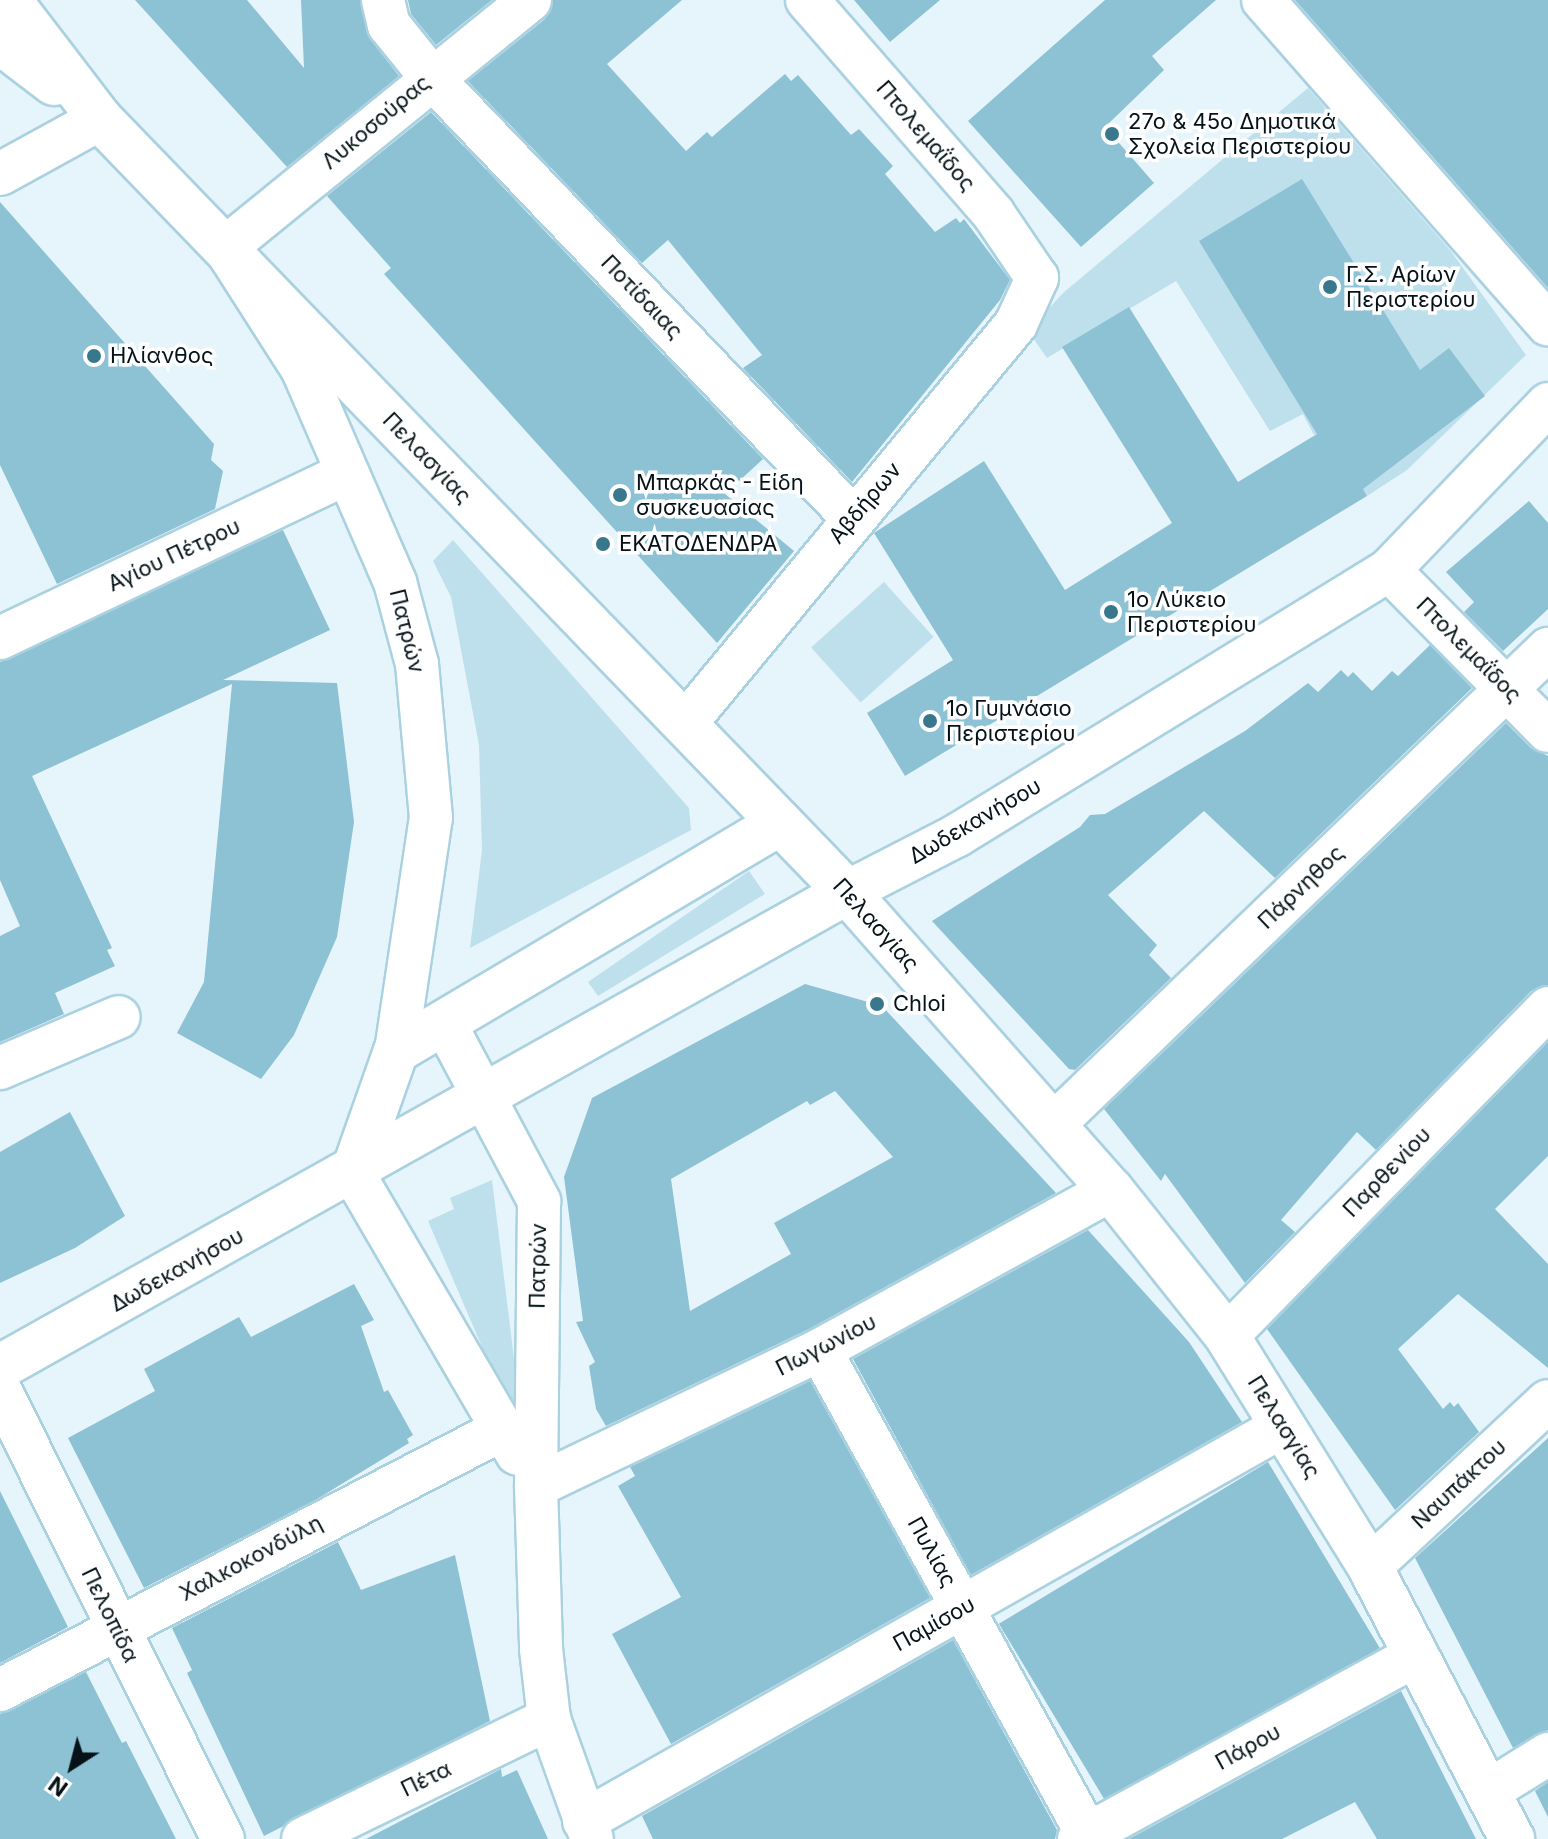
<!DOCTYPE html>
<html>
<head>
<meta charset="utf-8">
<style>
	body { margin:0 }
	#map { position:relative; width:1548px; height:1839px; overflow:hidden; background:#e6f5fb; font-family:Inter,sans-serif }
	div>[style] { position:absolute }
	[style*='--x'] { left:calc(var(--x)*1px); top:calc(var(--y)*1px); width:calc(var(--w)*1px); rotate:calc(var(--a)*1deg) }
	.green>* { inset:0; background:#bedfec; transform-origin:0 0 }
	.building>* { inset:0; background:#8dc1d4; transform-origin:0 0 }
	.roads { filter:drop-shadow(2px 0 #aad1e0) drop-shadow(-2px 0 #aad1e0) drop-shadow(0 2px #aad1e0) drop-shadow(0 -2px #aad1e0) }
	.street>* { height:42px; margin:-21px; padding:0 21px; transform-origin:21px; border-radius:21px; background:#fff }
	.secondary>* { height:44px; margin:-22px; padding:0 22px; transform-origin:22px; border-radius:22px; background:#fff }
	.dots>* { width:22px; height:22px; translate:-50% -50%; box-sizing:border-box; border:4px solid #fff; border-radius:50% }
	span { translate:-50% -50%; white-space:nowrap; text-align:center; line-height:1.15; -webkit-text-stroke:7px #fff; paint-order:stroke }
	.poi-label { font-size:22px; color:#051318 }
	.left { translate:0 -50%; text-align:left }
	.street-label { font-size:22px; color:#051318 }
	.north { position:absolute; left:32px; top:1727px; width:80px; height:80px; -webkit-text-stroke:6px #fff; paint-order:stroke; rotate:216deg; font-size:22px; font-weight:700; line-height:32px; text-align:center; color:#051318 }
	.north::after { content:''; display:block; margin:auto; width:28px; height:36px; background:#051318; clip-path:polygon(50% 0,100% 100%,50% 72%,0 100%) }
</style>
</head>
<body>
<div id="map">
	<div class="green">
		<div style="clip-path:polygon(1308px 88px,1450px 250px,1526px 355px,1407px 470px,1367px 496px,1326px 429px,1314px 435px,1303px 414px,1270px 431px,1176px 281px,1047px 358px,1028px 331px,1063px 293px)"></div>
		<div style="clip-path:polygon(453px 540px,689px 808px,691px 830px,470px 948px,482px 850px,479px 745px,451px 597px,433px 561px)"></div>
		<div style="left:884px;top:582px;width:74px;height:98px;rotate:48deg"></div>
		<div style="clip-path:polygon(749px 871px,765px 894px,598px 996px,588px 982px)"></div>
		<div style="clip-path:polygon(492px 1180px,519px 1399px,522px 1440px,428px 1221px,454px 1209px,450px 1198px)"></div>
	</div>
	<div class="building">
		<div style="clip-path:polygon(135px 0,247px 0,304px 68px,301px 0,360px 0,370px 39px,399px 76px,287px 167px)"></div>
		<div style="clip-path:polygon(408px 0,492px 0,436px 45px,411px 14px)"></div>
		<div style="clip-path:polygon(553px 0,682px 0,607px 64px,686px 151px,707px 132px,712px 137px,785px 74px,791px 81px,798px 75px,851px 135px,859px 129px,893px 166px,885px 174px,935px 232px,956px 218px,960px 223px,964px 219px,1010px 280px,1000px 300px,852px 482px,743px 368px,762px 355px,668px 240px,642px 263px,468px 81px,545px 19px)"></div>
		<div style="clip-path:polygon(854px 0,940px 0,890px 42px)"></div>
		<div style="clip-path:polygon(1105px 0,1216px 0,1152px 56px,1164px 70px,1105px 127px,1154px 183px,1081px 247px,968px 121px)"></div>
		<div style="clip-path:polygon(1295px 0,1548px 0,1548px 288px)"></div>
		<div style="clip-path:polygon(431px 112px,763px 459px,725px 494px,794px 551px,717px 643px,384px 274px,391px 268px,327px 196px)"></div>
		<div style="clip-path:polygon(1302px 179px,1420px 370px,1449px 348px,1485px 396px,1363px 489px,1367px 496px,905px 776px,867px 713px,953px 660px,874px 533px,984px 461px,1065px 590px,1172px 523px,1062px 347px,1129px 307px,1238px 482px,1317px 434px,1199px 241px)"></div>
		<div style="clip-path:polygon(0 202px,214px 444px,211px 460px,223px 471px,215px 509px,57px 584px,0 465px)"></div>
		<div style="clip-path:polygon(1529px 501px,1548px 523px,1548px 609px,1503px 651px,1464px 612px,1474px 602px,1446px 572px)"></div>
		<div style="clip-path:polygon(283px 530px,330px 630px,223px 680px,337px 683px,354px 822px,337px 937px,294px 1035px,261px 1079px,177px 1033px,204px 982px,232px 684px,32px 776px,112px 948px,107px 950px,115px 966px,55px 993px,64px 1014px,0 1042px,0 936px,20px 926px,0 880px,0 662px)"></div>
		<div style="clip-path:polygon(1430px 645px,1472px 688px,1275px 878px,1204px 811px,1108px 895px,1157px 945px,1149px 955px,1171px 978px,1075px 1070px,1069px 1069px,932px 921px,1080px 827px,1090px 815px,1105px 814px,1245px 731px,1308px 683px,1318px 692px,1341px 670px,1348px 677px,1353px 672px,1372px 691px,1392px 671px,1398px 676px)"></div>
		<div style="clip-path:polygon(1506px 723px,1531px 748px,1548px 756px,1548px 985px,1531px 991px,1376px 1150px,1357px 1132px,1281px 1220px,1295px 1232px,1245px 1283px,1165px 1174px,1161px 1181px,1104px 1109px)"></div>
		<div style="clip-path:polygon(evenodd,805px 984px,882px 1006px,1056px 1193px,809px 1329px,606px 1426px,596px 1409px,589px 1366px,595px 1362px,576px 1322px,583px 1321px,564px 1177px,592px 1098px,805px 984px,835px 1091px,893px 1157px,774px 1223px,791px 1254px,690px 1311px,671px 1179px,807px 1101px,810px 1105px,835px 1091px)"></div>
		<div style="clip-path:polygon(1548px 1042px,1548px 1156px,1495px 1209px,1548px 1264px,1548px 1368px,1458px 1294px,1398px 1349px,1443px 1409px,1450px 1402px,1454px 1407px,1458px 1403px,1479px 1432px,1395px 1510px,1267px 1329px)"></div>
		<div style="clip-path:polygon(70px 1112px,125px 1216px,75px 1248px,0 1283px,0 1152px)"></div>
		<div style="clip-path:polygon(1088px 1230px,1189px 1342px,1242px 1422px,971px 1575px,853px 1359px)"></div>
		<div style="clip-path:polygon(354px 1284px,374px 1320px,361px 1326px,384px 1392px,388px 1390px,413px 1435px,407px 1439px,409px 1443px,317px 1499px,144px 1588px,68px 1438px,155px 1391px,144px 1369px,239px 1317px,251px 1337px)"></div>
		<div style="clip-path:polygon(810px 1381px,930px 1598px,671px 1744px,612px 1634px,681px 1597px,618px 1486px,635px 1476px,630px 1467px)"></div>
		<div style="clip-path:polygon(1548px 1438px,1548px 1730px,1513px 1748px,1415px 1558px)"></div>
		<div style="left:1268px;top:1462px;width:217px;height:314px;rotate:59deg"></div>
		<div style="clip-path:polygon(0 1491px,68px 1627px,0 1663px)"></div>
		<div style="clip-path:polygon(338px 1542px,361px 1590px,455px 1555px,490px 1721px,264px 1836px,187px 1673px,192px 1670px,172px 1628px)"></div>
		<div style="clip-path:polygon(953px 1640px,1057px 1830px,1055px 1839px,653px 1839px,642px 1816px)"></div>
		<div style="clip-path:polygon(86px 1672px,122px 1743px,126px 1741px,176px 1839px,0 1839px,0 1714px)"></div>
		<div style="clip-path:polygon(1401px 1691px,1476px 1839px,1377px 1839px,1355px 1802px,1282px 1839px,1129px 1839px)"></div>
		<div style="clip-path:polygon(501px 1769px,502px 1777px,517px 1770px,548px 1839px,366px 1839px)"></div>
		<div style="clip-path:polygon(1548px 1782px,1548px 1817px,1535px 1791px)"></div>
	</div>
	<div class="roads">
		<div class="street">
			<div style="--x:383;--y:0;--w:26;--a:77"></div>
			<div style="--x:389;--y:25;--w:65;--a:51.2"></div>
			<div style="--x:430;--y:76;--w:612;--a:46.26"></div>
			<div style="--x:1263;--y:0;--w:432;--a:48.7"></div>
			<div style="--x:0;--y:174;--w:114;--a:-28.8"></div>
			<div style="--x:1389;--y:570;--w:226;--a:45.4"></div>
			<div style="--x:0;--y:638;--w:384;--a:-25.4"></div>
			<div style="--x:685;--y:724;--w:519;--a:-50.39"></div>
			<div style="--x:1016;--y:324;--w:51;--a:-65.5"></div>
			<div style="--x:1037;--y:278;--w:78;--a:-124.1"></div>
			<div style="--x:993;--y:213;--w:283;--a:-131.1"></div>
			<div style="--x:847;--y:892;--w:123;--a:-27.2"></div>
			<div style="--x:956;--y:836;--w:508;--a:-31.56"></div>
			<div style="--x:1389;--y:570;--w:230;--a:-46.2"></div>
			<div style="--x:444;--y:1022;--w:203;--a:62"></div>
			<div style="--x:539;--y:1201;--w:285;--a:90.6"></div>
			<div style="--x:536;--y:1486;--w:163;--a:88.2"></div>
			<div style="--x:541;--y:1649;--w:70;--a:83.5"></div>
			<div style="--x:549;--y:1719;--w:127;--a:70.3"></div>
			<div style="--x:396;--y:1051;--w:236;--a:-81.5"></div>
			<div style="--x:431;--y:818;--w:155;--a:-95.2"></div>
			<div style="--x:417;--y:664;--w:85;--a:-105"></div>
			<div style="--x:395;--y:582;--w:231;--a:-113.5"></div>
			<div style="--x:303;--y:370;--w:145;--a:-122.6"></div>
			<div style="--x:225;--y:248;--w:393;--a:-39.1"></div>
			<div style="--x:0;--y:1068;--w:129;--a:-23.2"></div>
			<div style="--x:1053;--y:1125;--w:687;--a:-43.88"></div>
			<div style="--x:353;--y:1173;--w:325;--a:59.7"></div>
			<div style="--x:1227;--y:1336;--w:459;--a:-45.6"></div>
			<div style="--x:820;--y:1350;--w:559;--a:61.09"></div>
			<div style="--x:0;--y:1390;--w:501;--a:63.59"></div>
			<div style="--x:536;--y:1486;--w:315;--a:-25.6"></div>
			<div style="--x:820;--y:1350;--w:332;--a:-28.8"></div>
			<div style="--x:1370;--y:1567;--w:243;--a:-43"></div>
			<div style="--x:0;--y:1690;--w:567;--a:-27.42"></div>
			<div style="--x:1487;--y:1792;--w:72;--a:-31.9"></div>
			<div style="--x:584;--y:1821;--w:803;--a:-29.47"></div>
			<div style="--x:303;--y:1839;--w:274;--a:-26"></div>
			<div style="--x:1079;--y:1839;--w:385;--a:-28.6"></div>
		</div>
		<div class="secondary">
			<div style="--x:9;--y:0;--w:150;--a:52.6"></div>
			<div style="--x:100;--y:119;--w:1075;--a:45.98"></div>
			<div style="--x:847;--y:892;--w:398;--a:48.5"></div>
			<div style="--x:1111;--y:1190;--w:186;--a:51.5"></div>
			<div style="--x:1227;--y:1336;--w:272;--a:58.2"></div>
			<div style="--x:1370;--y:1567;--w:307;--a:62.4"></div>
			<div style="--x:0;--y:42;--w:68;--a:37.2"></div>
			<div style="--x:353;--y:1173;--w:129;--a:-70.6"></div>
			<div style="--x:396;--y:1051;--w:447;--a:-30.7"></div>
			<div style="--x:0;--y:1367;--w:971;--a:-29.28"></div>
		</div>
	</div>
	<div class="dots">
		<div style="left:1112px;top:134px;background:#38778c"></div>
		<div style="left:1330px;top:287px;background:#38778c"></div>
		<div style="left:94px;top:356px;background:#38778c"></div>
		<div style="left:620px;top:495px;background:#38778c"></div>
		<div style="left:603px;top:544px;background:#38778c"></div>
		<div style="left:1111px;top:612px;background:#38778c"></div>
		<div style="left:930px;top:721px;background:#38778c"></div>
		<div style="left:877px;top:1004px;background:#38778c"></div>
	</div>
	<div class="poi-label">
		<span class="left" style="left:1128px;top:134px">27ο &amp; 45ο Δημοτικά<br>Σχολεία Περιστερίου</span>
		<span class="left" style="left:1346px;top:287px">Γ.Σ. Αρίων<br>Περιστερίου</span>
		<span class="left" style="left:110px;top:356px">Ηλίανθος</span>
		<span class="left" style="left:636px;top:495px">Μπαρκάς - Είδη<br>συσκευασίας</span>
		<span class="left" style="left:619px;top:544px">ΕΚΑΤΟΔΕΝΔΡΑ</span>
		<span class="left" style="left:1127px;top:612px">1ο Λύκειο<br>Περιστερίου</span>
		<span class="left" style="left:946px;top:721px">1ο Γυμνάσιο<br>Περιστερίου</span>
		<span class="left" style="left:893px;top:1004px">Chloi</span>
	</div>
	<div class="street-label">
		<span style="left:376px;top:122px;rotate:-40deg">Λυκοσούρας</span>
		<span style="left:926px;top:136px;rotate:49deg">Πτολεμαΐδος</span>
		<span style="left:642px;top:297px;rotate:46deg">Ποτίδαιας</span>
		<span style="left:427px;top:458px;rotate:46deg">Πελασγίας</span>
		<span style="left:865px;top:503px;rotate:-50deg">Αβδήρων</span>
		<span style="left:174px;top:555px;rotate:-25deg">Αγίου Πέτρου</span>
		<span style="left:407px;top:631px;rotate:76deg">Πατρών</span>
		<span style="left:1469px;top:650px;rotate:45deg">Πτολεμαΐδος</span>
		<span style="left:975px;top:821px;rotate:-30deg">Δωδεκανήσου</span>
		<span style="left:1301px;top:887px;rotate:-44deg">Πάρνηθος</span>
		<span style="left:876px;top:925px;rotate:48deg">Πελασγίας</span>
		<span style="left:1387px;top:1172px;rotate:-46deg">Παρθενίου</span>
		<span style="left:538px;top:1266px;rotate:-89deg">Πατρών</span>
		<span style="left:177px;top:1270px;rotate:-29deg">Δωδεκανήσου</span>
		<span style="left:826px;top:1345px;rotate:-27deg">Πωγωνίου</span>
		<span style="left:1284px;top:1427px;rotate:58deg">Πελασγίας</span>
		<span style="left:1459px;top:1484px;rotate:-43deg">Ναυπάκτου</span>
		<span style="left:932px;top:1552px;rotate:61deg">Πυλίας</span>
		<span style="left:251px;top:1558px;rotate:-28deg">Χαλκοκονδύλη</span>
		<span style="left:110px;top:1615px;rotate:64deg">Πελοπίδα</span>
		<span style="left:934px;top:1624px;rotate:-29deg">Παμίσου</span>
		<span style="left:1248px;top:1747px;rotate:-29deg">Πάρου</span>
		<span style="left:426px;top:1779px;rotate:-26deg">Πέτα</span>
	</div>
	<div class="north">N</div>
</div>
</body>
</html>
